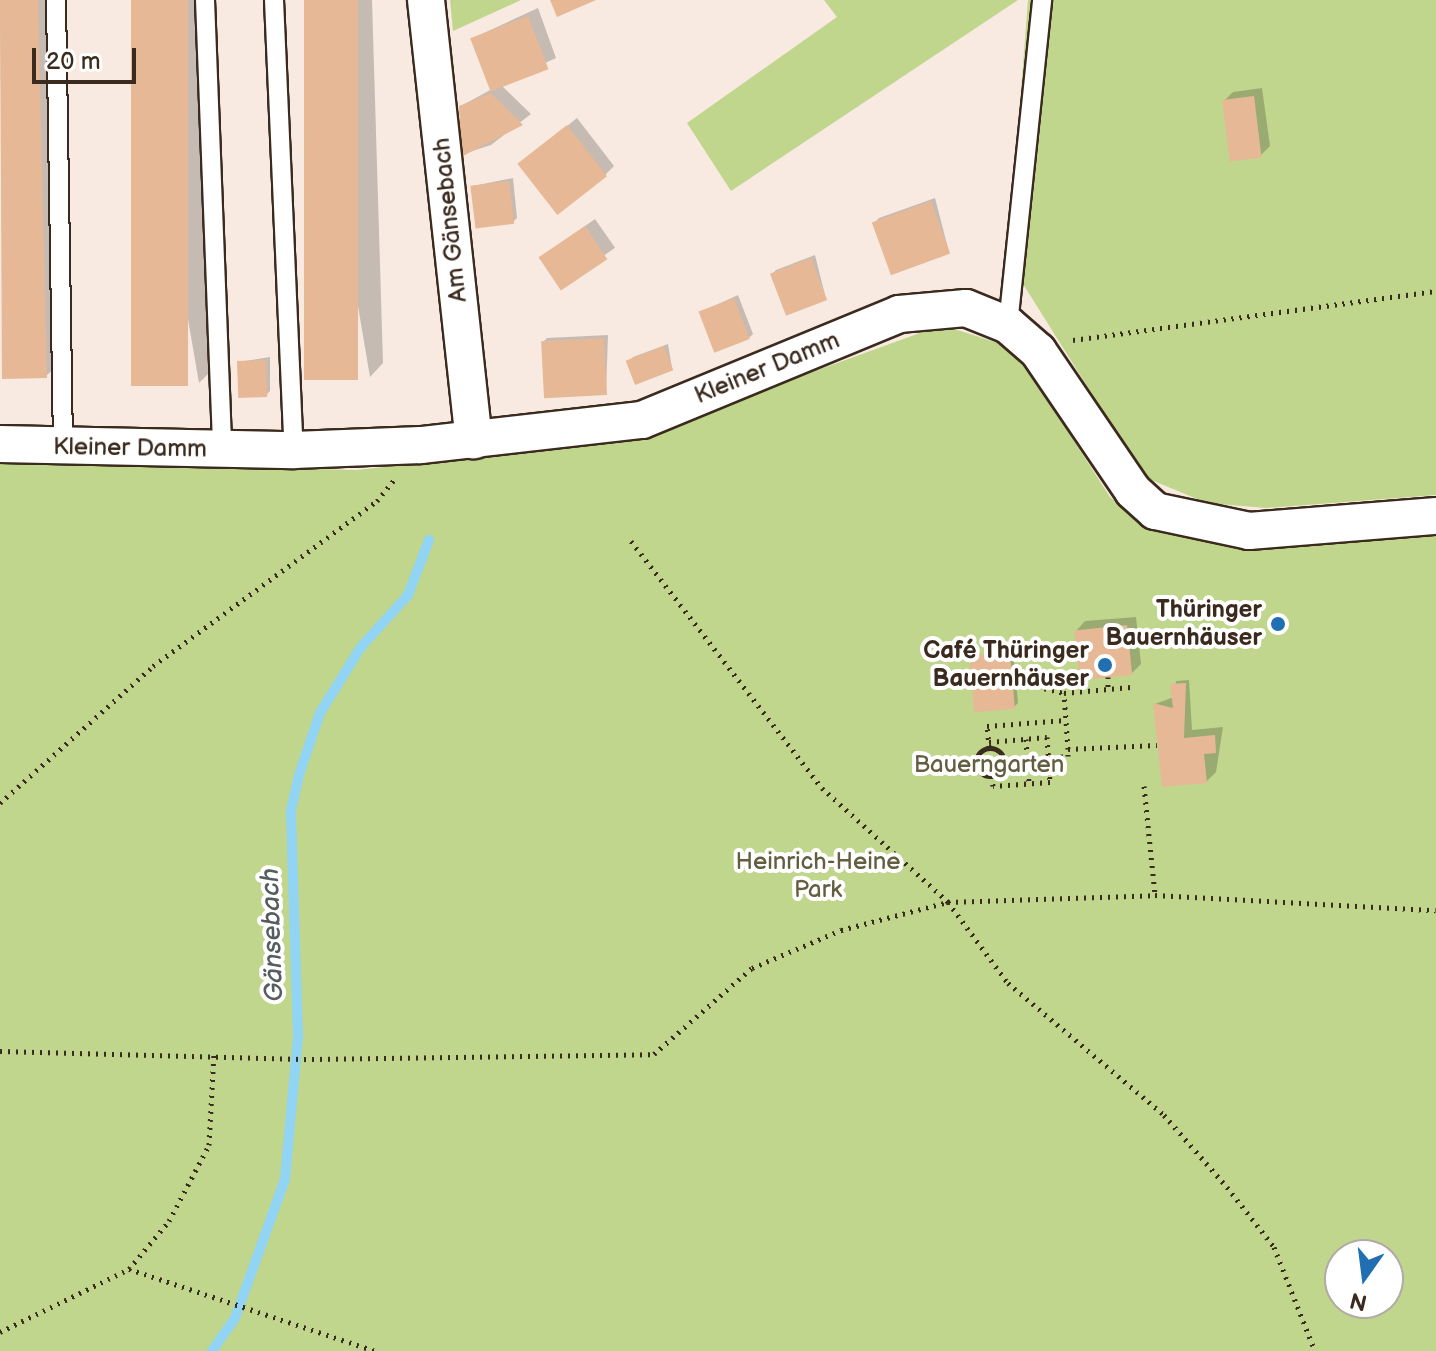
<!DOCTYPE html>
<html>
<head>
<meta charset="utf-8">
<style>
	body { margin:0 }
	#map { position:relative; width:1436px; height:1351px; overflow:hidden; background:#f8eae0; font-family:"Balsamiq Sans",sans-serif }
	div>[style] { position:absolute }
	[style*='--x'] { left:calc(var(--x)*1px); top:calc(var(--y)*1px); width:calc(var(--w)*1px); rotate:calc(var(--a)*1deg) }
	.green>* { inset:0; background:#c0d68c }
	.shadow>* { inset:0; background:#0003; transform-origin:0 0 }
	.stream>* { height:10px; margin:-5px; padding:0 5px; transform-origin:5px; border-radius:5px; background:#91d4f3 }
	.building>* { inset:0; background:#e6b896; transform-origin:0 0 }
	.path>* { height:5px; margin-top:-2.5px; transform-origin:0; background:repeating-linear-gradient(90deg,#3b2a1e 0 2px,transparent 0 8px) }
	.path>.ring { margin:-2.5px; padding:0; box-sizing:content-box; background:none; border:5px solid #3b2a1e; border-radius:50% }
	.roads { filter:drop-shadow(2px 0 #3b2a1e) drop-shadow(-2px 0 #3b2a1e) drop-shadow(0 2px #3b2a1e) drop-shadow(0 -2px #3b2a1e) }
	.lane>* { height:18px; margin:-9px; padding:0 9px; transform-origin:9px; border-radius:9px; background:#fff }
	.street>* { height:36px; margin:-18px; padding:0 18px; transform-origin:18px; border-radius:18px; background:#fff }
	.dots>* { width:22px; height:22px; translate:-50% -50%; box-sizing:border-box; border:4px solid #fff; border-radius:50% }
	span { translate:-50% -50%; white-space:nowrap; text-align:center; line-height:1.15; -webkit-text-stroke:8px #fff; paint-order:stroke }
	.street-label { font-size:24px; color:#3b2a1e }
	.poi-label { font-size:24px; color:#3b2a1e; font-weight:700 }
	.right { translate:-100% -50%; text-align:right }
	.park-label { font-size:24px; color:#635e3f }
	.water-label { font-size:26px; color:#555d5e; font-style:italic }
	.north { position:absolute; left:1324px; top:1239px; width:80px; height:80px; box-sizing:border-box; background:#fff; border:2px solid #b1aaa5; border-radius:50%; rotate:194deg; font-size:22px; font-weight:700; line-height:32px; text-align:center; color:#3b2a1e }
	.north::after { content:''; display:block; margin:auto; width:28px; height:36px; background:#1f6fb2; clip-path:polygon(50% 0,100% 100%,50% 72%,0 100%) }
	.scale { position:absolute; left:32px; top:48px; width:104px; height:36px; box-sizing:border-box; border:4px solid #3b2a1e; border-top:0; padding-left:10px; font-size:24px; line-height:28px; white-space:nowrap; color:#3b2a1e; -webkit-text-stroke:6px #fff; paint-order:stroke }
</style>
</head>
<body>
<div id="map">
	<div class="green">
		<div style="clip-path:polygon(450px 0,521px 0,453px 31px)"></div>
		<div style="clip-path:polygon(824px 0,1018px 0,731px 191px,687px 123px,837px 17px)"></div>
		<div style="clip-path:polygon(1028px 0,1436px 0,1436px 495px,1266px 508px,1207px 503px,1144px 477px,1008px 260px)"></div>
		<div style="clip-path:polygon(evenodd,942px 325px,1001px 344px,1031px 374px,1110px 497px,1152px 530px,1249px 543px,1436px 525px,1436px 1351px,0 1351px,0 460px,356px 470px,619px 442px,942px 325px,1340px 1255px,1388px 1255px,1388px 1303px,1340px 1303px,1340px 1255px)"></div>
	</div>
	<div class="shadow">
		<div style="clip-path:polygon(0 0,51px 0,60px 363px,46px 376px,4px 377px)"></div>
		<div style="clip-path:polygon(133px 0,201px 0,213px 369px,199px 383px)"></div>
		<div style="clip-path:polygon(306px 0,372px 0,383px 363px,370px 377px)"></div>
		<div style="clip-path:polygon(538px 8px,556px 58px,500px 84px,531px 114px,491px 145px,463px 154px,461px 106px,492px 89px,473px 38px)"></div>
		<div style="clip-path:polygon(1262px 88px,1270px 146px,1261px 155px,1224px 101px,1233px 92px)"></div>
		<div style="clip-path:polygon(577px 118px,614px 166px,605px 175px,520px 164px)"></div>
		<div style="clip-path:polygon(513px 178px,517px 218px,513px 222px,473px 186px)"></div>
		<div style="clip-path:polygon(935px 198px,949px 252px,875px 222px,879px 218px)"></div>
		<div style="left:595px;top:219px;width:35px;height:66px;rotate:55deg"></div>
		<div style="clip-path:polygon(815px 255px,826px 299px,772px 274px,776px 270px)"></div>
		<div style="clip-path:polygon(738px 295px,753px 334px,749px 338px,701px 312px)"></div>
		<div style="clip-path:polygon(608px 335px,606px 393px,543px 342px,547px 338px)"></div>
		<div style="clip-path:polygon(668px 344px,672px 368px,629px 361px,633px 357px)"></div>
		<div style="clip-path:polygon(270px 357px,270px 391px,266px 395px,239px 362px)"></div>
		<div style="clip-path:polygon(1136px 617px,1141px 664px,1132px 673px,1076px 631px,1085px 621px)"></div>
		<div style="clip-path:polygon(1013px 649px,1018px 703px,1014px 707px,971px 657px)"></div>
		<div style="clip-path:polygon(1189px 680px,1192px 730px,1223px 727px,1216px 772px,1207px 781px,1155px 704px,1174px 697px,1176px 681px)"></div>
	</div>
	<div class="stream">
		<div style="--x:212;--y:1351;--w:40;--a:-55.1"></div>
		<div style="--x:235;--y:1318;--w:148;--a:-70.2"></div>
		<div style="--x:285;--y:1179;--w:143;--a:-84.8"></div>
		<div style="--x:298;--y:1037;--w:227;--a:-91.8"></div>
		<div style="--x:291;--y:810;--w:36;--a:-77"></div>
		<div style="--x:299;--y:775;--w:65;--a:-71.3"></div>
		<div style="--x:320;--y:713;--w:78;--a:-58.2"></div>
		<div style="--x:361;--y:647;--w:70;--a:-47.9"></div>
		<div style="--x:408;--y:595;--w:59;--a:-69.1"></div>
	</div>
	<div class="building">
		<div style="clip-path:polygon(0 0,38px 0,47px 378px,2px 379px)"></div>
		<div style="left:131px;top:0;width:57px;height:386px"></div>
		<div style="left:304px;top:0;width:54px;height:380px"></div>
		<div style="clip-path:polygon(550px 0,596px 0,557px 17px)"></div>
		<div style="left:528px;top:16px;width:57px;height:62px;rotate:69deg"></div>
		<div style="clip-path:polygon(491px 93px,523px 125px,461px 157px,459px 106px)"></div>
		<div style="left:1254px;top:96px;width:62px;height:32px;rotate:83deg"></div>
		<div style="left:567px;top:125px;width:65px;height:63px;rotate:52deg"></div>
		<div style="left:509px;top:181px;width:43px;height:39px;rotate:83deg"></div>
		<div style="left:931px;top:201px;width:56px;height:63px;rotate:70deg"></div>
		<div style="left:585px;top:226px;width:40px;height:56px;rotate:56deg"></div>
		<div style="left:811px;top:258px;width:45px;height:44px;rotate:69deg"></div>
		<div style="left:734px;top:298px;width:44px;height:38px;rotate:69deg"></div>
		<div style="left:604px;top:338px;width:57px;height:63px;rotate:87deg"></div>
		<div style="left:664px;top:346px;width:26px;height:41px;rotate:69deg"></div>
		<div style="left:266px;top:360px;width:37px;height:29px;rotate:88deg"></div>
		<div style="left:1127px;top:625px;width:50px;height:53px;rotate:84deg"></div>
		<div style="left:1010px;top:652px;width:57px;height:41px;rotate:85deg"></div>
		<div style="clip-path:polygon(1186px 683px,1184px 738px,1215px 735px,1216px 753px,1204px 754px,1207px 783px,1162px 787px,1153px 703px,1173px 708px,1170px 684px)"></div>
	</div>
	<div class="path">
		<div style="--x:1073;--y:340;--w:366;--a:-7.7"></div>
		<div style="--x:631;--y:541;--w:312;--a:52.3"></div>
		<div style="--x:822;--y:788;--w:170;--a:42.1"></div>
		<div style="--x:948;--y:902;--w:101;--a:53.5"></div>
		<div style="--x:1008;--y:983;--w:204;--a:40.2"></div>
		<div style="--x:1164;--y:1115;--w:96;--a:48.8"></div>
		<div style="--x:1227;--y:1187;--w:76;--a:51.9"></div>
		<div style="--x:1274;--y:1247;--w:112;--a:68.5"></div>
		<div style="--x:1108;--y:677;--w:12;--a:90"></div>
		<div style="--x:1013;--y:681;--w:52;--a:13.2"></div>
		<div style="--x:1026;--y:739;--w:44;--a:86.1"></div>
		<div style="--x:989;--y:742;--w:58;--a:-4.9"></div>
		<div style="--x:1047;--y:737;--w:45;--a:86.2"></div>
		<div style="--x:1050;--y:782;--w:57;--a:176"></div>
		<div style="--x:993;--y:786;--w:10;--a:-96"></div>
		<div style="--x:989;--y:747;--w:21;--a:-95"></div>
		<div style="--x:987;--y:726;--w:79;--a:-4.3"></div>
		<div class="ring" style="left:976px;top:748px;width:23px;height:23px"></div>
		<div style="--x:1068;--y:749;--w:56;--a:-94.1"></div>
		<div style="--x:1064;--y:693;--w:67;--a:-5.1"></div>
		<div style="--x:1005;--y:762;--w:63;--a:-5.4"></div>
		<div style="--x:1068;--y:756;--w:7;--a:-90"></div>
		<div style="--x:1068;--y:749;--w:89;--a:-2.6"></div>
		<div style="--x:931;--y:769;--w:45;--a:-5.1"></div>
		<div style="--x:1144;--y:786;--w:110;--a:84.2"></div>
		<div style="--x:0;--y:803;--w:205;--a:-41.8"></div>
		<div style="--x:153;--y:666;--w:278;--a:-36.4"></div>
		<div style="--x:377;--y:501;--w:27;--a:-51"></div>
		<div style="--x:0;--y:1051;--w:312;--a:1.5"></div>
		<div style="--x:312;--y:1059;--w:342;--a:-0.8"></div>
		<div style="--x:654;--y:1054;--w:130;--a:-41.3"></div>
		<div style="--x:752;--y:968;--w:97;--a:-23.1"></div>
		<div style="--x:841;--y:930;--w:111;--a:-14.7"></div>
		<div style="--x:948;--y:902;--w:207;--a:-1.9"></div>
		<div style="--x:1155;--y:895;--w:281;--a:3.1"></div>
		<div style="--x:129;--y:1269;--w:62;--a:-50.2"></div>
		<div style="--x:169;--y:1221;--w:86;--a:-62.2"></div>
		<div style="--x:209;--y:1145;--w:91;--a:-86.9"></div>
		<div style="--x:0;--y:1332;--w:144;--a:-26"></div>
		<div style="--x:129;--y:1269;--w:260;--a:18.4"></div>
	</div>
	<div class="roads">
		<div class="lane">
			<div style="--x:56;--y:0;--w:449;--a:89.1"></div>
			<div style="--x:205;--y:0;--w:449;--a:87.8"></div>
			<div style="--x:274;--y:0;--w:450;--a:87.5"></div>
			<div style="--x:1008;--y:325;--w:327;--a:-84"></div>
		</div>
		<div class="street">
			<div style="--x:426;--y:0;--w:443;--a:83.8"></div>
			<div style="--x:0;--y:444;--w:294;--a:1.2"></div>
			<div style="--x:294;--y:450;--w:127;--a:-2.3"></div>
			<div style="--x:421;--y:445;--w:222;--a:-6.5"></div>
			<div style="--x:642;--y:420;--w:278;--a:-22.4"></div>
			<div style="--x:899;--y:314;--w:67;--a:-5.1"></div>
			<div style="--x:966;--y:308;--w:45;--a:22"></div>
			<div style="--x:1008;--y:325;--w:40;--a:41"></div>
			<div style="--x:1038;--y:351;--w:169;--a:55.8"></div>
			<div style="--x:1133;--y:491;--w:30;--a:42"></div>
			<div style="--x:1155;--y:511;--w:96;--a:12"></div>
			<div style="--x:1249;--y:531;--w:188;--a:-4.6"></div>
		</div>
	</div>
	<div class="dots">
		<div style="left:1278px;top:624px;background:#1f6fb2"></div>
		<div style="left:1105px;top:665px;background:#1f6fb2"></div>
	</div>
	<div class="street-label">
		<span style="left:450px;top:220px;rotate:-96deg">Am Gänsebach</span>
		<span style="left:767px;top:368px;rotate:-22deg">Kleiner Damm</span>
		<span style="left:130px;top:448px;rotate:1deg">Kleiner Damm</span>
	</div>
	<div class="poi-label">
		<span class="right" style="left:1262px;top:624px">Thüringer<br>Bauernhäuser</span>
		<span class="right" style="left:1089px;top:665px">Café Thüringer<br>Bauernhäuser</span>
	</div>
	<div class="park-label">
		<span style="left:989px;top:765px">Bauerngarten</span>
		<span style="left:818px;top:876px">Heinrich-Heine<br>Park</span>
	</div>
	<div class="water-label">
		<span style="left:273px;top:935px;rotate:-92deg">Gänsebach</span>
	</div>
	<div class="north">N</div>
	<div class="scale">20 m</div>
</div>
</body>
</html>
